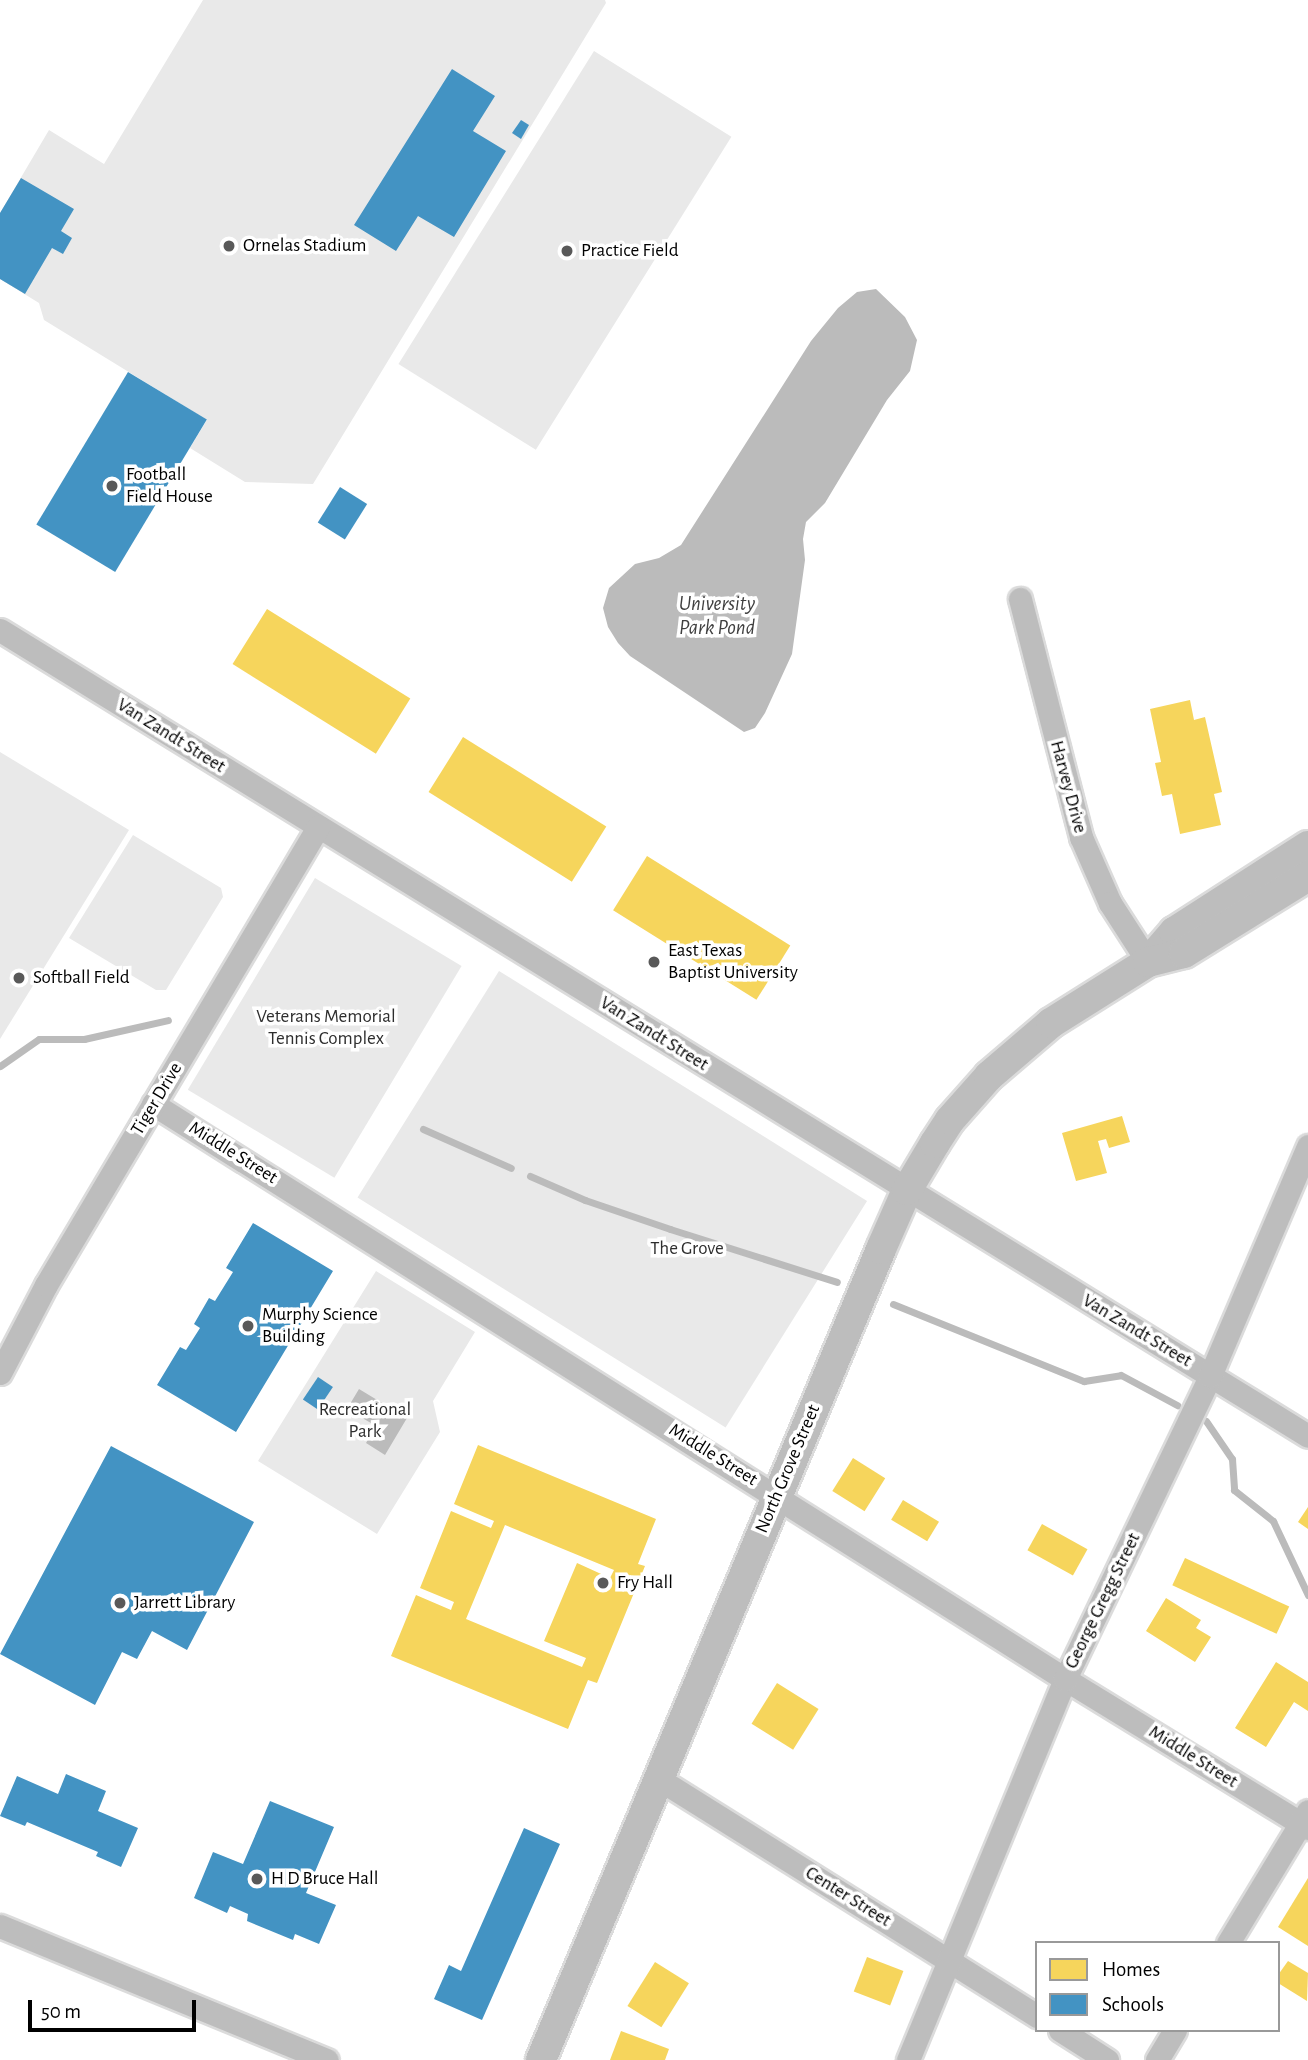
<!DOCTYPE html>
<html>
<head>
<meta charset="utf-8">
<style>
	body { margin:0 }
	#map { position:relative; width:1308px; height:2060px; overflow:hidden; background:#fff; font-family:"Alegreya Sans",sans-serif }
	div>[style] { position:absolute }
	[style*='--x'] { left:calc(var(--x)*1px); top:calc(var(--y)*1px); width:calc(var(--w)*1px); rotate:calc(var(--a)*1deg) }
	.green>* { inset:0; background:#e9e9e9; transform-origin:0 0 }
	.water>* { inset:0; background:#bbb }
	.homes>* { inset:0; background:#f6d55c; transform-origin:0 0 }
	.schools>* { inset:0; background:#4393c3; transform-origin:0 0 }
	.stream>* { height:7px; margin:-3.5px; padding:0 3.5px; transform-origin:3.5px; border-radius:3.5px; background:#bbb }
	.roads { filter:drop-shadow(2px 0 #dbdbdb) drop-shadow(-2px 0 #dbdbdb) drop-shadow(0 2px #dbdbdb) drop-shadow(0 -2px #dbdbdb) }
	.minor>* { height:23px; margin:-11.5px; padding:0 11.5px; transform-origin:11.5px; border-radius:11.5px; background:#bdbdbd }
	.major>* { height:30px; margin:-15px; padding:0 15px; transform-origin:15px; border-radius:15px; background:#bdbdbd }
	.dots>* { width:19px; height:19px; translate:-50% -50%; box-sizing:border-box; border:4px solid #fff; border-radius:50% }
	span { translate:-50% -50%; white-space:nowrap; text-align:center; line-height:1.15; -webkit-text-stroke:7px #fff; paint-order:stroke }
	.poi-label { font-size:19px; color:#000 }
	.left { translate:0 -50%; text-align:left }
	.street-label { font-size:19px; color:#000 }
	.park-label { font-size:19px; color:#2e2e2e }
	.water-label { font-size:21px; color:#3f3f3f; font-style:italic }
	.legend { position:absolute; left:1035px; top:1941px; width:245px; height:91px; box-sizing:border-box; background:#fff; border:2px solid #999; margin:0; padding:9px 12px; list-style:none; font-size:21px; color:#000 }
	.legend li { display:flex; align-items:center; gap:14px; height:35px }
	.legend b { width:35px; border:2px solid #999 }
	.scale { position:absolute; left:28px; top:2000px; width:168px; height:32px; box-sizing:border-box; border:4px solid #000; border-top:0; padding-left:9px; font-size:21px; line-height:24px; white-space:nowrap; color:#000; -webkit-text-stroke:5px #fff; paint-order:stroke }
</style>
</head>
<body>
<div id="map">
	<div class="green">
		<div style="clip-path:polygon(203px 0,605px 0,606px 3px,313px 484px,245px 482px,190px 448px,207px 420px,44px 320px,39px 303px,0 279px,0 213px,49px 130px,104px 164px)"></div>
		<div style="left:594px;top:51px;width:162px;height:369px;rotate:32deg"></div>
		<div style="clip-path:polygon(0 752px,129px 830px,0 1039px)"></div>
		<div style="clip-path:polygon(133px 835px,221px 888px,223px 897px,166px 990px,156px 990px,69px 938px)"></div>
		<div style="left:315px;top:878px;width:171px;height:247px;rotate:31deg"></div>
		<div style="left:499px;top:971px;width:434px;height:267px;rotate:32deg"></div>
		<div style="clip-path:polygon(376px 1271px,475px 1332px,433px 1401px,440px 1432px,377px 1534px,258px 1461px)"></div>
	</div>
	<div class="water">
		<div style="clip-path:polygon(876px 289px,905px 317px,917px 340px,910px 371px,887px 400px,825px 503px,806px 522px,803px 539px,805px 560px,792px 654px,765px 713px,755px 728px,744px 732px,630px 656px,618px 643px,608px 627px,603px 608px,609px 588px,635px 564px,659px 558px,681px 545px,811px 341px,838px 308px,857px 292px)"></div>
		<div style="clip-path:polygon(359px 1389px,407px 1418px,385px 1455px,366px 1443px,376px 1426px,347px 1409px)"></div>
	</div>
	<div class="homes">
		<div style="left:267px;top:609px;width:169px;height:65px;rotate:32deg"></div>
		<div style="clip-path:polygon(1190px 700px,1194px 720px,1205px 717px,1222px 792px,1214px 794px,1221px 825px,1180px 834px,1172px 794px,1162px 796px,1155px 763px,1161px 762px,1150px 709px)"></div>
		<div style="left:463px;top:737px;width:169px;height:65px;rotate:32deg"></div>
		<div style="left:647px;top:856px;width:169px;height:64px;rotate:32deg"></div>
		<div style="clip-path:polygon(1122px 1116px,1130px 1142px,1109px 1148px,1106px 1139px,1098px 1141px,1107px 1173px,1076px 1181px,1062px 1133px)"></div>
		<div style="clip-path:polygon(evenodd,478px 1445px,656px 1519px,638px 1564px,645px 1566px,597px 1683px,588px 1680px,568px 1729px,391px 1656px,416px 1595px,451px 1610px,452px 1607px,454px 1602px,420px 1588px,451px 1511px,491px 1528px,494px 1521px,454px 1504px,478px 1445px,505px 1525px,614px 1570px,610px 1578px,577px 1563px,544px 1641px,586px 1658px,582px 1667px,466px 1619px,505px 1525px)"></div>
		<div style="left:853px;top:1458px;width:38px;height:39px;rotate:32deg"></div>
		<div style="left:903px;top:1500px;width:42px;height:23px;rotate:31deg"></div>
		<div style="clip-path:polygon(1308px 1507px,1308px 1529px,1298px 1522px)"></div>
		<div style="left:1042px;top:1524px;width:52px;height:30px;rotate:29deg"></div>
		<div style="left:1185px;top:1558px;width:115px;height:30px;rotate:25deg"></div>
		<div style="clip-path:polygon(1166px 1598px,1201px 1620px,1196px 1628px,1211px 1637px,1195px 1662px,1146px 1631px)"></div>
		<div style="clip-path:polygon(1276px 1662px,1308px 1682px,1308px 1711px,1294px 1702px,1266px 1747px,1235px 1728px)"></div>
		<div style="left:777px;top:1683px;width:49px;height:48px;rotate:32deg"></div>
		<div style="clip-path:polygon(1308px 1878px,1308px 1946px,1278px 1927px)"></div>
		<div style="left:867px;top:1957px;width:39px;height:37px;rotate:21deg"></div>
		<div style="clip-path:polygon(1288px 1961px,1308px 1973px,1307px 2001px,1278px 1983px,1278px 1975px)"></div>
		<div style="left:655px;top:1962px;width:40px;height:52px;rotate:32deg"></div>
		<div style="clip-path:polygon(621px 2031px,669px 2049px,665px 2060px,610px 2060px)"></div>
	</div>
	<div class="schools">
		<div style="clip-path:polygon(452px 69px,495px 96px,473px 131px,506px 151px,454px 237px,418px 216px,396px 251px,354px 225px)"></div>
		<div style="clip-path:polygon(521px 120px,529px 125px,521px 139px,512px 133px)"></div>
		<div style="clip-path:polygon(21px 178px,74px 209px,61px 231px,72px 238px,63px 254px,52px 248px,25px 294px,0 279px,0 213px)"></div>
		<div style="left:128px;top:372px;width:92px;height:178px;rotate:31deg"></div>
		<div style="left:340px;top:487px;width:32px;height:42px;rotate:32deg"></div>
		<div style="clip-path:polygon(253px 1223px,333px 1271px,236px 1432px,157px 1385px,180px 1347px,186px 1350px,200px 1328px,194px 1324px,209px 1298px,215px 1301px,233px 1272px,226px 1268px)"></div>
		<div style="left:318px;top:1377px;width:18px;height:27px;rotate:34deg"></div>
		<div style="clip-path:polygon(111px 1446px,254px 1522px,187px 1650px,152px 1631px,137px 1659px,122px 1652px,95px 1705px,0 1654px)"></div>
		<div style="clip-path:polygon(66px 1774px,106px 1791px,98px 1811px,138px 1828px,121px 1867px,96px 1856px,98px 1852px,27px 1822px,25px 1826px,0 1816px,17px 1776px,58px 1794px)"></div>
		<div style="clip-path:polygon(270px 1801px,334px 1827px,306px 1893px,336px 1905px,319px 1944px,295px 1934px,293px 1940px,247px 1921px,248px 1914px,230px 1906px,227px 1913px,194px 1898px,213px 1852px,243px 1864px)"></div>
		<div style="clip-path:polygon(524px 1828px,560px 1844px,482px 2020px,434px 1999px,449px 1965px,461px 1971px)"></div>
	</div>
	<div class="stream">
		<div style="--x:0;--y:1066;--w:47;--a:-34.7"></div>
		<div style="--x:39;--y:1039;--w:45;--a:0"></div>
		<div style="--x:84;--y:1039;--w:86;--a:-12.7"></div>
		<div style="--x:423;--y:1129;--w:96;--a:23.9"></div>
		<div style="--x:530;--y:1176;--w:60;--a:23.6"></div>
		<div style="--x:585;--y:1200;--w:90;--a:18.8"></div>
		<div style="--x:670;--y:1229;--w:175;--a:17.6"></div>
		<div style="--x:893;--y:1304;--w:206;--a:22"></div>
		<div style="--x:1084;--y:1381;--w:37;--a:-9"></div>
		<div style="--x:1121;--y:1375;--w:64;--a:28.2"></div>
		<div style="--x:1206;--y:1421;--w:46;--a:55.6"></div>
		<div style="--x:1232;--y:1459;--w:31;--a:86"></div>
		<div style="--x:1234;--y:1490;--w:50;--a:38.5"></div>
		<div style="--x:1273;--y:1521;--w:82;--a:64.7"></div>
	</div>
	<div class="roads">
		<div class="minor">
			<div style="--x:1020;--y:599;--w:246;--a:75.6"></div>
			<div style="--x:1081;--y:837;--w:72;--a:66.3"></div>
			<div style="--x:1110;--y:903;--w:70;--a:57.2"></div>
			<div style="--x:0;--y:630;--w:1536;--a:31.64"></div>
			<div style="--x:153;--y:1104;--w:1078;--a:32.23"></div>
			<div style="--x:1065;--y:1679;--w:285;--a:31.5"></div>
			<div style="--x:0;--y:1373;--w:99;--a:-62.4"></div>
			<div style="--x:46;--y:1285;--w:533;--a:-59.29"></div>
			<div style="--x:659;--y:1779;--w:446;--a:32.1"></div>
			<div style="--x:0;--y:1926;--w:353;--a:22.3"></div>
			<div style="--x:1228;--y:1943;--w:154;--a:-58.8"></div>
			<div style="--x:1060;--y:2030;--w:56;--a:32.6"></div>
			<div style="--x:908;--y:2060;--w:412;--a:-67.6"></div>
			<div style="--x:1065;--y:1679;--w:336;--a:-64.4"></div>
			<div style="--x:1210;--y:1376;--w:250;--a:-66.9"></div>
			<div style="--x:1157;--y:2060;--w:35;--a:-59"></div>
		</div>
		<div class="major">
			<div style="--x:1148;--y:962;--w:40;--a:-49"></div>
			<div style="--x:1174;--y:932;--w:159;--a:-32.7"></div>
			<div style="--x:541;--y:2060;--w:879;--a:-67.25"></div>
			<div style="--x:881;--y:1249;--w:64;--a:-66.2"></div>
			<div style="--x:907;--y:1190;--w:55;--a:-59.2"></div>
			<div style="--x:935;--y:1143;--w:27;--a:-57"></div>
			<div style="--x:950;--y:1120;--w:59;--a:-48.4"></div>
			<div style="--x:989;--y:1076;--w:82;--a:-40.5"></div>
			<div style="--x:1051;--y:1023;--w:115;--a:-32.2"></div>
			<div style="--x:1148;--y:962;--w:37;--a:-14"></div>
			<div style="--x:1184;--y:953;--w:146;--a:-31.8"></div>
		</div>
	</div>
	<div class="dots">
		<div style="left:229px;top:246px;background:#595959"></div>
		<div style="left:567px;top:251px;background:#595959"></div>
		<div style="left:112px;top:486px;background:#595959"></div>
		<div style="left:654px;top:962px;background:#595959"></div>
		<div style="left:19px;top:978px;background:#595959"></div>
		<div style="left:248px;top:1326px;background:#595959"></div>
		<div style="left:603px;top:1583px;background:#595959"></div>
		<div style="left:120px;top:1603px;background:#595959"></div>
		<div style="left:257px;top:1879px;background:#595959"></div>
	</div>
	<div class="poi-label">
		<span class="left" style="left:243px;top:246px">Ornelas Stadium</span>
		<span class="left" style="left:581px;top:251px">Practice Field</span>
		<span class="left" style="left:126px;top:486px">Football<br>Field House</span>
		<span class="left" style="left:668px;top:962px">East Texas<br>Baptist University</span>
		<span class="left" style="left:33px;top:978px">Softball Field</span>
		<span class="left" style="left:262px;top:1326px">Murphy Science<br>Building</span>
		<span class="left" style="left:617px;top:1583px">Fry Hall</span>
		<span class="left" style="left:134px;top:1603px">Jarrett Library</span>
		<span class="left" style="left:271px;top:1879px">H D Bruce Hall</span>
	</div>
	<div class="street-label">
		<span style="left:171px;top:736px;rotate:32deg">Van Zandt Street</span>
		<span style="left:1068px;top:787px;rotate:75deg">Harvey Drive</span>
		<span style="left:654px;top:1034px;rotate:32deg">Van Zandt Street</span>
		<span style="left:157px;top:1099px;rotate:-59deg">Tiger Drive</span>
		<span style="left:233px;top:1153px;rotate:32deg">Middle Street</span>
		<span style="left:1137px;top:1331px;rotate:31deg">Van Zandt Street</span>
		<span style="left:713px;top:1455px;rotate:32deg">Middle Street</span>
		<span style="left:788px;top:1469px;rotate:-67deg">North Grove Street</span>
		<span style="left:1103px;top:1601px;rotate:-64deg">George Gregg Street</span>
		<span style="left:1193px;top:1757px;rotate:32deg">Middle Street</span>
		<span style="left:848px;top:1897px;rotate:32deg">Center Street</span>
	</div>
	<div class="park-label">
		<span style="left:326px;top:1028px">Veterans Memorial<br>Tennis Complex</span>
		<span style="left:687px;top:1249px">The Grove</span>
		<span style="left:365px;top:1421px">Recreational<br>Park</span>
	</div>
	<div class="water-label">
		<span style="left:717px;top:616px">University<br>Park Pond</span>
	</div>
	<ul class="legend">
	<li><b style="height:19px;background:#f6d55c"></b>Homes</li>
	<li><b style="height:19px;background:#4393c3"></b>Schools</li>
	</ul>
	<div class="scale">50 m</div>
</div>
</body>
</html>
